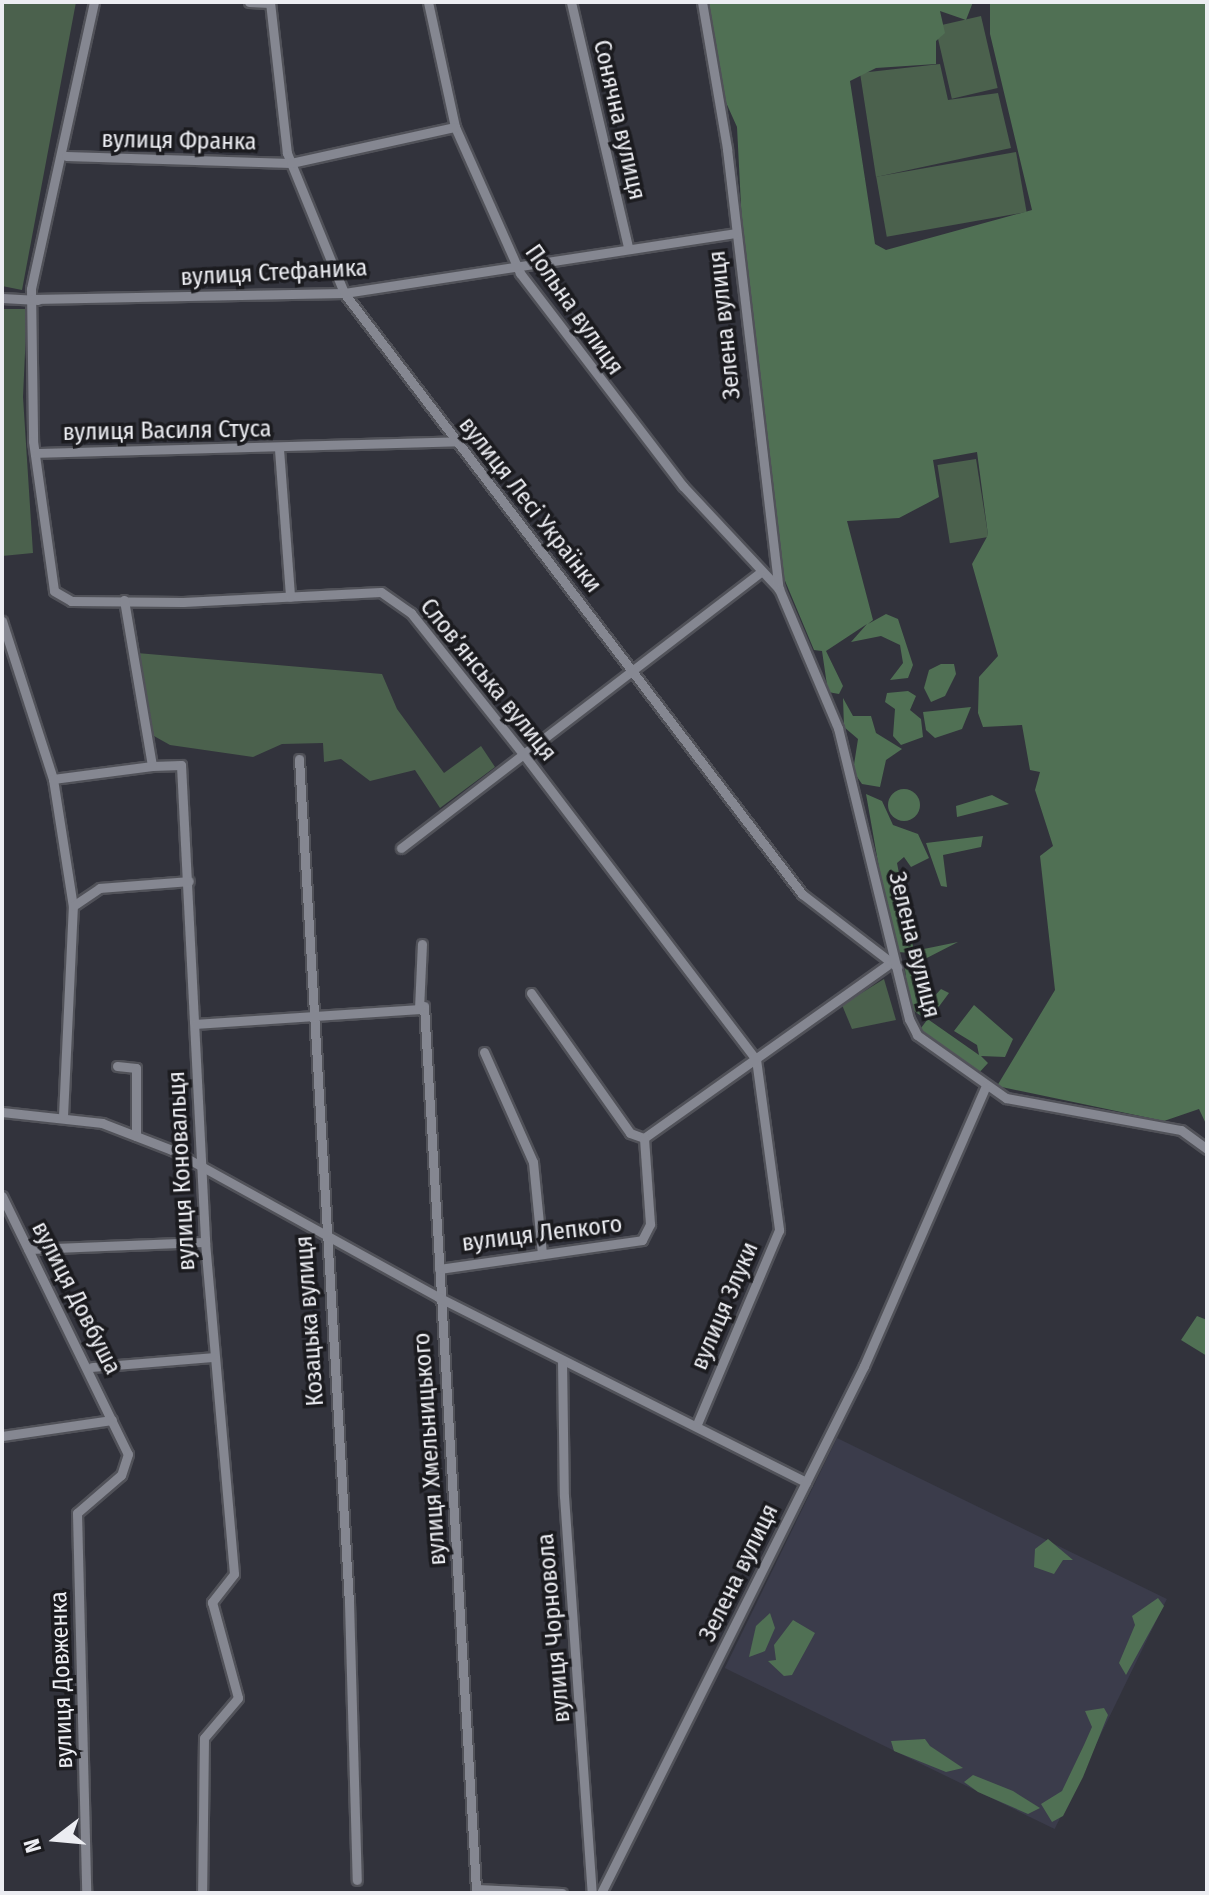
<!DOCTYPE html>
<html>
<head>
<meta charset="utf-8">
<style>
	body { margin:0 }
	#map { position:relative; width:1209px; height:1895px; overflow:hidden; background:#32333c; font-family:"Fira Sans Condensed",sans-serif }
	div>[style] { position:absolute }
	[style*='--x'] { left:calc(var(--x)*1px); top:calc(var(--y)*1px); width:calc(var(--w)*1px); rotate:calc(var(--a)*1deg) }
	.built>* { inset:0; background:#3b3c4b; transform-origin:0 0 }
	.green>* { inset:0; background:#4b614d; transform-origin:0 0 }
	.forest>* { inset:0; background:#507054 }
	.round { border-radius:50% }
	.roads { filter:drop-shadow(2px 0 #515259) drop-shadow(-2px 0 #515259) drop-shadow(0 2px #515259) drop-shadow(0 -2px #515259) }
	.minor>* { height:9px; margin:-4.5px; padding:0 4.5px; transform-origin:4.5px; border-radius:4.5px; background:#858791 }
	span { translate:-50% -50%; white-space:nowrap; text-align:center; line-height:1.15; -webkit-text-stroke:7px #1b1b1f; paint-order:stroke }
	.street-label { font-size:24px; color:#ecedf2 }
	.frame { position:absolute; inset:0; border:4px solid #ecedf2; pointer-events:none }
	.north { position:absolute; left:16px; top:1799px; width:80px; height:80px; -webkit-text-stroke:6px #1b1b1f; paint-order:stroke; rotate:254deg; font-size:22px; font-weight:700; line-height:32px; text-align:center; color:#ecedf2 }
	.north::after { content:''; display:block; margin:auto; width:28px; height:36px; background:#ecedf2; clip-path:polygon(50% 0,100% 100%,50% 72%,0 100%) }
</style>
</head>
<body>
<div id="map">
	<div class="built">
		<div style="left:837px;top:1438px;width:367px;height:256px;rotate:26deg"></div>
	</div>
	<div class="green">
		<div style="clip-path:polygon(2px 2px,76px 2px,22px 290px,2px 286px)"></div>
		<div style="left:981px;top:16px;width:74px;height:47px;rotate:77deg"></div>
		<div style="clip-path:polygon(940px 64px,948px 100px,998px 93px,1011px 148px,876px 177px,860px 73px)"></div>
		<div style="left:1016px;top:152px;width:61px;height:142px;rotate:80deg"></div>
		<div style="clip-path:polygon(2px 309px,27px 309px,23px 397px,33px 553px,2px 556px)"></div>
		<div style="left:976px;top:459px;width:79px;height:39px;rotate:81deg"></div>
		<div style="clip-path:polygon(137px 653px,382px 674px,397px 709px,444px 773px,481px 746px,495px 767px,440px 808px,415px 770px,370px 781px,341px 759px,324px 762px,323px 743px,282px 744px,253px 757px,170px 745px,154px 736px)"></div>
		<div style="clip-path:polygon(884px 979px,896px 1020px,852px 1029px,842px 1005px)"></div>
	</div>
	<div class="forest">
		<div style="clip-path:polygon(706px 2px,973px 2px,966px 20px,940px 11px,945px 33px,936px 41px,936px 64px,876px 68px,850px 81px,875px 244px,886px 250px,1032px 210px,990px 34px,990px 2px,1207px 2px,1207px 1126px,1199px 1109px,1164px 1121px,997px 1086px,1055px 990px,1040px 856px,1053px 846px,1035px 790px,1040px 772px,1030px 770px,1022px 725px,983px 727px,978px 713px,979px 677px,998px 656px,972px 564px,988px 535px,977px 452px,933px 460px,939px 497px,899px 518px,847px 521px,873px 620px,868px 624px,886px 614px,898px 619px,913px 665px,908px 678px,890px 680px,903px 663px,900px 645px,881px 636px,851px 642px,867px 624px,826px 651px,843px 686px,839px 694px,828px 692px,822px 651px,814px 650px,783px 576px,745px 284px,737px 127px,724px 98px)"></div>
		<div style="clip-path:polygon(941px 664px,954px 664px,956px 674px,945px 696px,931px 702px,924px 688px,929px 670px)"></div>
		<div style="clip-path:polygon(908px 691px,916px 696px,910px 710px,921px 719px,923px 737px,901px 745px,893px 736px,895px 709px,885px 702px,887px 693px)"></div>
		<div style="clip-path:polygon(843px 698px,853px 716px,871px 716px,876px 733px,902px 749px,886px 760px,880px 787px,862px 784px,853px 771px,858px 739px,844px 727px)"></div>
		<div style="clip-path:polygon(971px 707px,962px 729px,935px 738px,926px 730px,923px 712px)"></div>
		<div class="round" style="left:888px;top:789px;width:32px;height:32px"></div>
		<div style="clip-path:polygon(866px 794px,882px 801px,893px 825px,918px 834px,929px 858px,911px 867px,904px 857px,897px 863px,914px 951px,958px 942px,919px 962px,930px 1001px,941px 989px,949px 993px,929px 1020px,979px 1055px,977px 1045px,954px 1031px,974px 1005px,1013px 1039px,1005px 1057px,981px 1056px,988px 1063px,977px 1075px,918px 1032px,927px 1020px,914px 1011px,907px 985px,904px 962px,912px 953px,897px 952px,891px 936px)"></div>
		<div style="clip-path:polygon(992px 795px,1009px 804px,957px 817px,956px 806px)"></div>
		<div style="clip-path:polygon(983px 836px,981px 847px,943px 855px,947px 887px,941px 886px,926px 843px)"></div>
		<div style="clip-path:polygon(1197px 1316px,1207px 1320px,1207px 1356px,1181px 1340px)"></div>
		<div style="clip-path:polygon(1048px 1539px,1073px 1560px,1063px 1560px,1054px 1574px,1034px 1567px,1035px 1549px)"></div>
		<div style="clip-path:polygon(1158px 1598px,1164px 1606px,1126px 1675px,1119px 1663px,1135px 1625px,1132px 1616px)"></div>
		<div style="clip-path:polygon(770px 1613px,775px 1628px,765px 1651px,749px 1657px,756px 1626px)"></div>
		<div style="clip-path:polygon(793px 1620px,815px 1633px,792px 1675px,784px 1676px,768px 1661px,776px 1660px,774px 1645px)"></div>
		<div style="clip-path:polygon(1104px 1708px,1108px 1715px,1083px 1777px,1063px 1816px,1052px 1822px,1041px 1804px,1062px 1791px,1084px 1745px,1092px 1727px,1085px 1711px)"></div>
		<div style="clip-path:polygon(925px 1739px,930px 1746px,963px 1768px,946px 1772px,894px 1751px,891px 1741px)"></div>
		<div style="clip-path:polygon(973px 1775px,1013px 1791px,1040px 1808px,1028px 1814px,978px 1792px,964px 1782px)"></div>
	</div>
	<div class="roads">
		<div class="minor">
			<div style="--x:94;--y:2;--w:294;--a:102.4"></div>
			<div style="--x:31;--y:289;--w:152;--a:89.2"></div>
			<div style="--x:33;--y:441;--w:151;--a:82"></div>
			<div style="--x:54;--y:591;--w:20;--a:30"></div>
			<div style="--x:71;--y:601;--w:112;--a:0.5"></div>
			<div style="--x:183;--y:602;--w:198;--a:-2.9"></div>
			<div style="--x:381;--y:592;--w:37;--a:35"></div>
			<div style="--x:411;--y:613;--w:181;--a:51.5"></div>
			<div style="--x:524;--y:755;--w:382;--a:52.7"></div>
			<div style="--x:756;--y:1059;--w:173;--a:82.3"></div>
			<div style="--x:779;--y:1230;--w:211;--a:112.9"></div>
			<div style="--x:249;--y:2;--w:21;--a:3"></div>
			<div style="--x:270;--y:2;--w:152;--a:83.6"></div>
			<div style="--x:287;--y:153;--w:151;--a:67.8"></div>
			<div style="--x:344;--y:293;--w:756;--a:52.69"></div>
			<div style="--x:802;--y:894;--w:120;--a:37.5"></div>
			<div style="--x:428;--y:2;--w:128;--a:77.8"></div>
			<div style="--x:455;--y:127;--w:160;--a:66"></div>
			<div style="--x:520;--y:273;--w:268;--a:52.6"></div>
			<div style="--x:683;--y:486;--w:141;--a:47"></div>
			<div style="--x:571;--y:2;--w:252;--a:76.9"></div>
			<div style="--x:702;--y:2;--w:149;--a:80.3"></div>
			<div style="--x:727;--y:149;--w:443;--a:83.3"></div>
			<div style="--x:779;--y:589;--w:151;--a:67"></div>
			<div style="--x:838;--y:728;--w:300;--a:76.3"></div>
			<div style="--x:909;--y:1019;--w:18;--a:63"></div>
			<div style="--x:917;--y:1035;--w:109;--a:35.3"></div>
			<div style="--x:1006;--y:1098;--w:178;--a:10.4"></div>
			<div style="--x:1181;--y:1130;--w:32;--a:36"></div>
			<div style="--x:66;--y:156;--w:225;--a:1.8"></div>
			<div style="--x:291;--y:163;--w:168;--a:-12.4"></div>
			<div style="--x:2;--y:298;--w:36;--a:3"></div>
			<div style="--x:33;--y:299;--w:311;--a:-1.1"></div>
			<div style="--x:344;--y:293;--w:396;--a:-8.7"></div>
			<div style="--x:279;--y:449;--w:148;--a:85.7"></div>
			<div style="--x:35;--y:453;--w:420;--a:-1.6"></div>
			<div style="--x:124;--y:600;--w:168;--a:80.4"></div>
			<div style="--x:152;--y:766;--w:29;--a:-2"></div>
			<div style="--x:181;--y:765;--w:478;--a:87.1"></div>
			<div style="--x:205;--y:1242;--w:333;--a:85"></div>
			<div style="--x:234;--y:1574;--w:36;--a:128"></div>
			<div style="--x:212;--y:1602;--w:99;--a:74.8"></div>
			<div style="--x:238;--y:1698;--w:52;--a:130.4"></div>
			<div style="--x:204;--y:1738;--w:155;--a:90.7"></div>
			<div style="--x:2;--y:621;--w:166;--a:72.1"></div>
			<div style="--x:53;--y:779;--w:100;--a:-7.5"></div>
			<div style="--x:299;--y:759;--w:844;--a:86.61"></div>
			<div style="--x:349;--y:1602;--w:278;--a:88.4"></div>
			<div style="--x:53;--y:779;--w:129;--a:81.1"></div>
			<div style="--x:401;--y:848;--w:451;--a:-37.5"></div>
			<div style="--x:531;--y:993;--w:171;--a:54.7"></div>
			<div style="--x:630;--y:1133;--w:15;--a:20"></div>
			<div style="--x:424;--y:1006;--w:885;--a:86.63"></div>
			<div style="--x:476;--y:1889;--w:86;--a:2.7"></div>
			<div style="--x:195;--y:1024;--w:225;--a:-3.8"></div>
			<div style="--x:419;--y:1009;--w:65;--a:-87.4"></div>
			<div style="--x:484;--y:1052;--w:120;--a:66"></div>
			<div style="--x:533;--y:1162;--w:92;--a:84.4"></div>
			<div style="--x:117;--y:1066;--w:19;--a:6"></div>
			<div style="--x:136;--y:1068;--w:68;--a:90"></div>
			<div style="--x:2;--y:1112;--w:101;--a:6.3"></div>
			<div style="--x:102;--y:1123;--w:75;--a:21.1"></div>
			<div style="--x:172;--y:1150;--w:304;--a:28.9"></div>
			<div style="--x:438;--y:1297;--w:412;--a:26.7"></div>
			<div style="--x:63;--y:1116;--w:210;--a:-87.3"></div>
			<div style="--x:73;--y:906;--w:32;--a:-34"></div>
			<div style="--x:100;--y:888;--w:89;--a:-4.5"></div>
			<div style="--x:644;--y:1138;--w:298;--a:-35.4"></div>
			<div style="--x:2;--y:1196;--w:287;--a:64"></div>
			<div style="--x:128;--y:1454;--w:22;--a:108"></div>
			<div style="--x:121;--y:1475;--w:58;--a:139.2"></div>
			<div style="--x:77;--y:1513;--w:380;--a:88.6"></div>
			<div style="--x:28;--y:1249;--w:177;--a:-2.3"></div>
			<div style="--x:439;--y:1269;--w:205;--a:-8.1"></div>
			<div style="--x:642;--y:1240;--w:18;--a:-63"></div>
			<div style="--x:650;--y:1224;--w:86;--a:-94"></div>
			<div style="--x:562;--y:1360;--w:136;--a:89.2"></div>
			<div style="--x:564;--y:1496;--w:398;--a:86"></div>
			<div style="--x:92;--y:1367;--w:122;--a:-4.7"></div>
			<div style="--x:2;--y:1436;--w:111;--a:-8.3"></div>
			<div style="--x:601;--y:1893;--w:589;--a:-63.48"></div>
			<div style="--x:864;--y:1366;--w:305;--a:-66.5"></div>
		</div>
	</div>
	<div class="street-label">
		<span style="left:619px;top:120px;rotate:77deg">Сонячна вулиця</span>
		<span style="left:179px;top:141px;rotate:1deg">вулиця Франка</span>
		<span style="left:274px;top:273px;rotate:-3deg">вулиця Стефаника</span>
		<span style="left:574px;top:310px;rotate:55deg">Польна вулиця</span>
		<span style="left:725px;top:325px;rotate:-96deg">Зелена вулиця</span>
		<span style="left:167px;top:431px;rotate:-1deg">вулиця Василя Стуса</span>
		<span style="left:530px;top:505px;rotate:52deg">вулиця Лесі Українки</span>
		<span style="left:488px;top:680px;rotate:51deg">Словʼянська вулиця</span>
		<span style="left:914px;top:945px;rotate:76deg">Зелена вулиця</span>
		<span style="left:182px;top:1171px;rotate:-93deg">вулиця Коновальця</span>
		<span style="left:542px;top:1234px;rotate:-7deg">вулиця Лепкого</span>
		<span style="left:76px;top:1298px;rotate:63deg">вулиця Довбуша</span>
		<span style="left:725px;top:1306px;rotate:-67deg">вулиця Злуки</span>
		<span style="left:310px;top:1321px;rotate:-94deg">Козацька вулиця</span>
		<span style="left:430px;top:1449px;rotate:-94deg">вулиця Хмельницького</span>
		<span style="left:739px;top:1573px;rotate:-64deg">Зелена вулиця</span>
		<span style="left:554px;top:1628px;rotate:-95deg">вулиця Чорновола</span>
		<span style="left:62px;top:1680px;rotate:-92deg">вулиця Довженка</span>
	</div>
	<div class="frame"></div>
	<div class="north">N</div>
</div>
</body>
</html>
